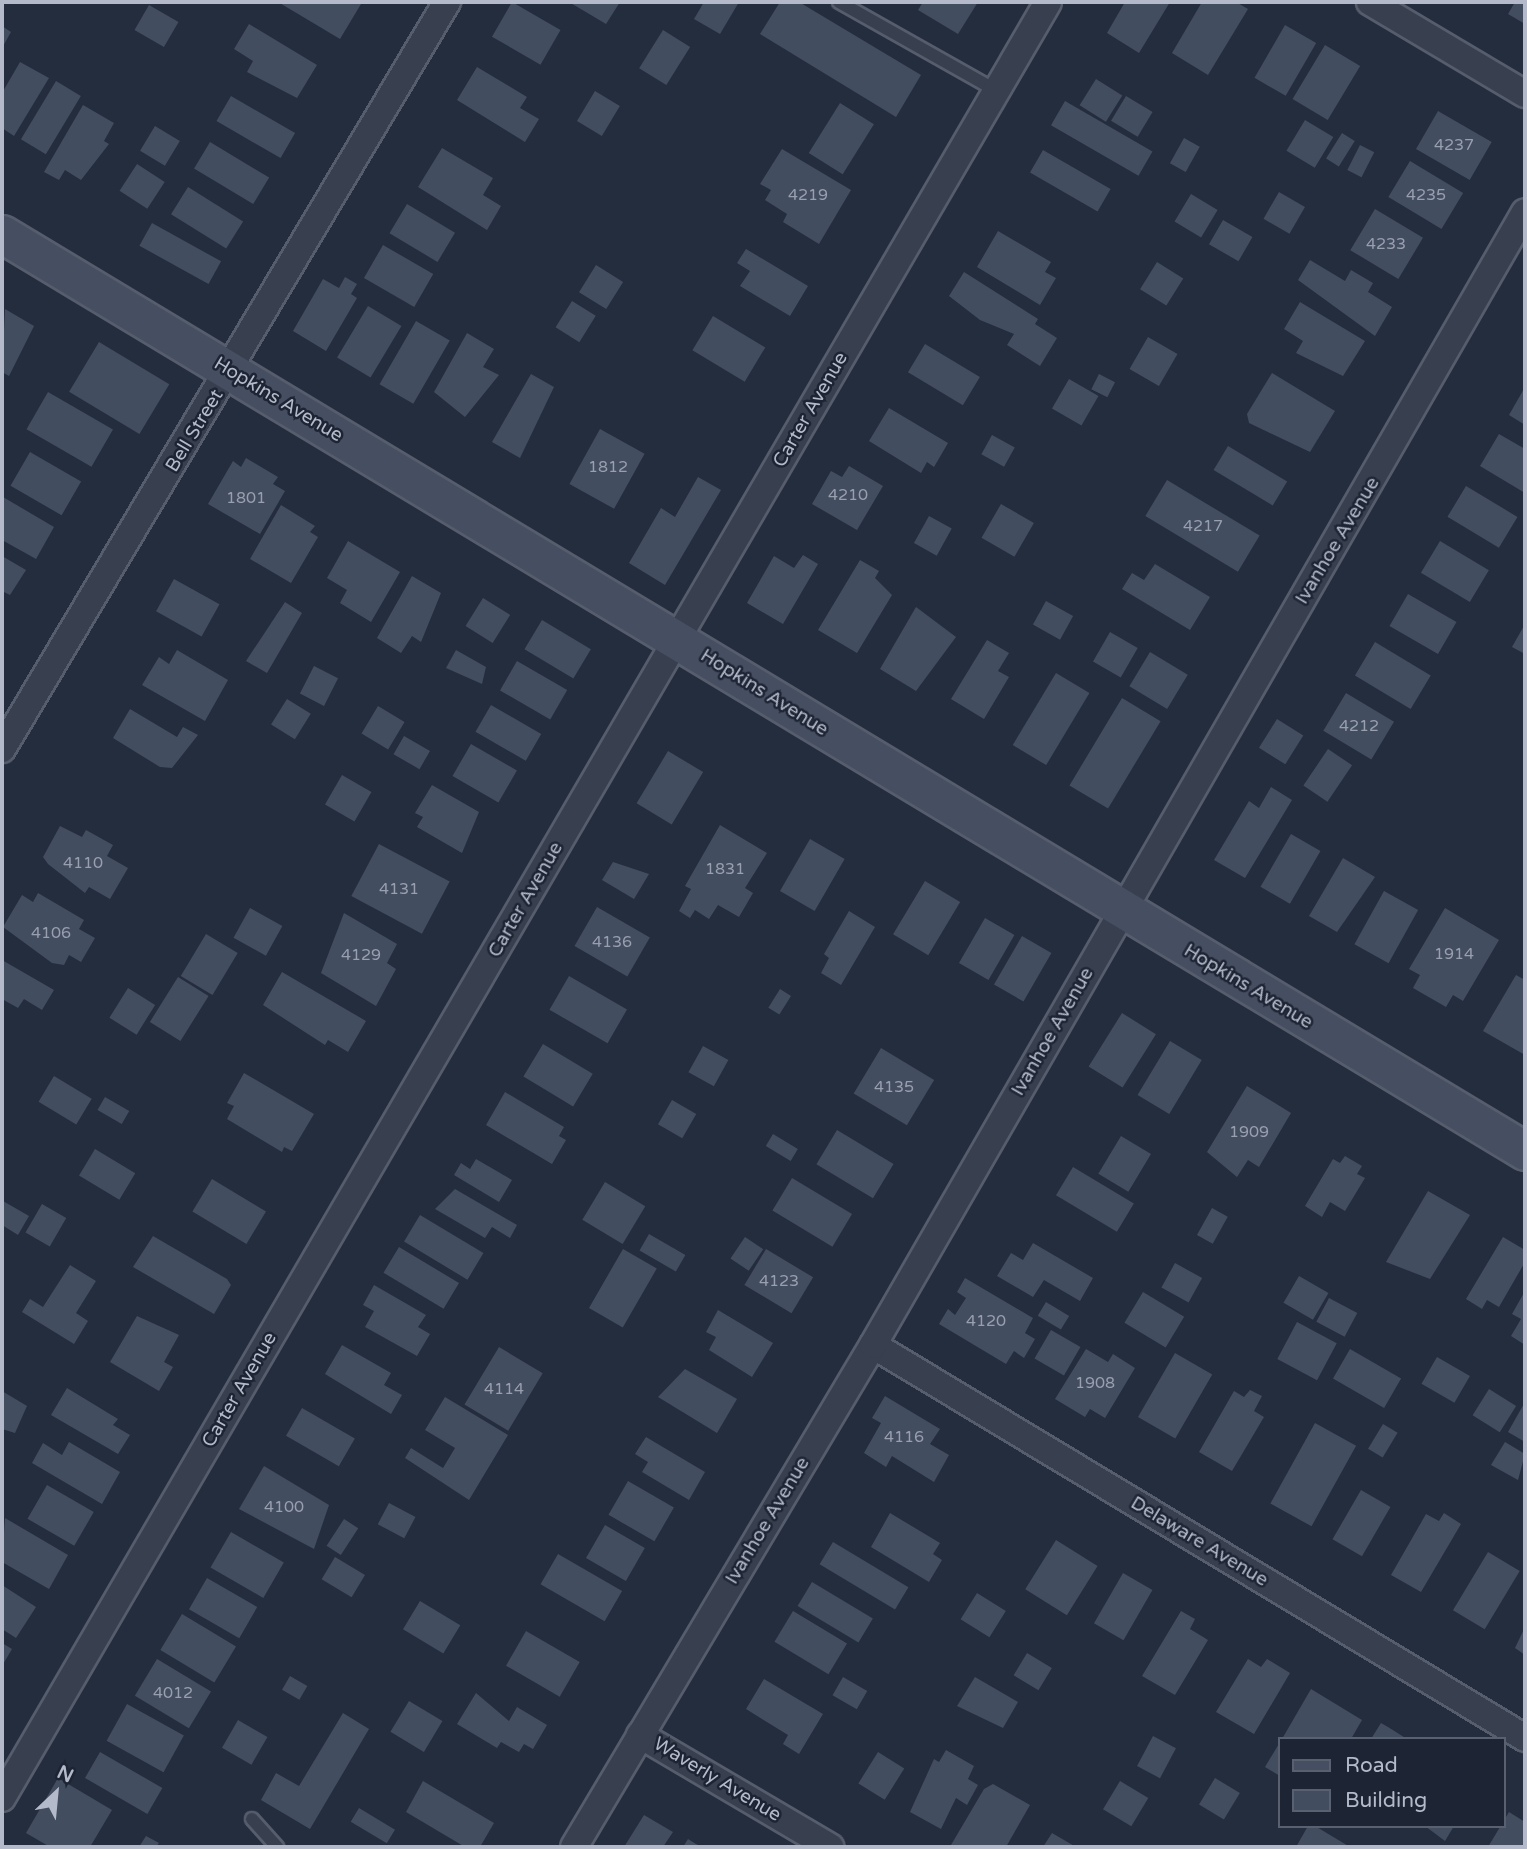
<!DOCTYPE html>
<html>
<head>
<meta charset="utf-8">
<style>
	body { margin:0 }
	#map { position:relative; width:1527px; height:1849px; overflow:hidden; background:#242d3e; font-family:"Varela Round",sans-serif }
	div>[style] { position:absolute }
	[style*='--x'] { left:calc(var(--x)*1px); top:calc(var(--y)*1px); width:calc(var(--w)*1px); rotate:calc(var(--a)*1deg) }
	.building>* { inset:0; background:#434d60; transform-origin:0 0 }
	.roads { filter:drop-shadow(2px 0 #565d6c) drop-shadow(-2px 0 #565d6c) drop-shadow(0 2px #565d6c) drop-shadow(0 -2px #565d6c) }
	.lane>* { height:12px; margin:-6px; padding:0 6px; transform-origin:6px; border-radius:6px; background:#383f4e }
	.street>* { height:26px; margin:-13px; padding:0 13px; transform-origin:13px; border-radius:13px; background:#383f4e }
	.secondary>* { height:37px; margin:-18.5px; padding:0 18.5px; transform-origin:18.5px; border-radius:18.5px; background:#464e61 }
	span { translate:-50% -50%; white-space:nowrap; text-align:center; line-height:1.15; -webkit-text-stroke:5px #1d2433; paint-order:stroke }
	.number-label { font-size:16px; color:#989faf }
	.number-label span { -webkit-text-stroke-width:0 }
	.street-label { font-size:19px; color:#b4bac9 }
	.frame { position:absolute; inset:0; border:4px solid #b4bac9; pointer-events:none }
	.legend { position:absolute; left:1278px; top:1737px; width:228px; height:91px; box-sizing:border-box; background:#1d2433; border:2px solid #59606f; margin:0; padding:9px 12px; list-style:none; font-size:21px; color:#b4bac9 }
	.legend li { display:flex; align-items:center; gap:14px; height:35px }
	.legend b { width:35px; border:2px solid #59606f }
	.north { position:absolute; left:21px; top:1758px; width:70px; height:70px; -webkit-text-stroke:5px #1d2433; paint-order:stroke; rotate:26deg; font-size:19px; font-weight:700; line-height:28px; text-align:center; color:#b4bac9 }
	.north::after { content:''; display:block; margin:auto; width:24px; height:32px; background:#b4bac9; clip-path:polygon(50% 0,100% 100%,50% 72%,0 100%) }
</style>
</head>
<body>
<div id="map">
	<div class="building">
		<div style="clip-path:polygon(278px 2px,357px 2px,361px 4px,340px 39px)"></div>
		<div style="left:512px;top:2px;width:56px;height:40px;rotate:30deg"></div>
		<div style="clip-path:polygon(569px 2px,620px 2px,606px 24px)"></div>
		<div style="clip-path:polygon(704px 2px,739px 2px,720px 34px,694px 19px)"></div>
		<div style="clip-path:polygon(780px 2px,799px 2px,921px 75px,896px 117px,760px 34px)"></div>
		<div style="clip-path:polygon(923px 2px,978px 2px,958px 34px,918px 10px)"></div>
		<div style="clip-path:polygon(1125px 2px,1170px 2px,1139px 53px,1107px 33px)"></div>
		<div style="clip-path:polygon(1202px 2px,1236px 2px,1248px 9px,1208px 75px,1172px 53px)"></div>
		<div style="clip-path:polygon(1515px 2px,1525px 2px,1525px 24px,1508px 14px)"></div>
		<div style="left:149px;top:5px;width:34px;height:29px;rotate:30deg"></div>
		<div style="clip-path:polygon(249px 24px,317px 65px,297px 98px,247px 72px,253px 61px,234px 49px)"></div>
		<div style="left:1285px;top:25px;width:36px;height:61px;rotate:30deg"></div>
		<div style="clip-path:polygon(2px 26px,11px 32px,2px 48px)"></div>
		<div style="left:663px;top:30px;width:32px;height:45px;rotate:32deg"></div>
		<div style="left:1325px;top:45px;width:41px;height:63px;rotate:31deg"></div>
		<div style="clip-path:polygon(20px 62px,49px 78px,14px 136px,2px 128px,2px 93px)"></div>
		<div style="clip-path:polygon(477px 67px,527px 97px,520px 108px,539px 119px,525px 142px,457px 100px)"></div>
		<div style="left:1096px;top:79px;width:31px;height:31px;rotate:32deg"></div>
		<div style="left:56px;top:81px;width:29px;height:68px;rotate:31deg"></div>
		<div style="left:595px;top:91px;width:29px;height:35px;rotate:31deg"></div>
		<div style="left:231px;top:96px;width:74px;height:29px;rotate:30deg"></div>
		<div style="left:1126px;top:96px;width:31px;height:29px;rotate:31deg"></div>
		<div style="left:1065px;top:101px;width:101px;height:28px;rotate:30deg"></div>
		<div style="left:840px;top:103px;width:40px;height:59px;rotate:32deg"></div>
		<div style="clip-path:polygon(83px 105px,114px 123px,104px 141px,109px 144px,81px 180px,65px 170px,59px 180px,44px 172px)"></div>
		<div style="left:1438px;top:111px;width:62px;height:44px;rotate:30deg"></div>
		<div style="left:1305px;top:120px;width:33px;height:36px;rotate:31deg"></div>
		<div style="left:155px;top:126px;width:29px;height:29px;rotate:31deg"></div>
		<div style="left:1342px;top:133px;width:15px;height:30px;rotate:32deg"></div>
		<div style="left:1184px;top:138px;width:18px;height:29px;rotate:29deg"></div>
		<div style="left:210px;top:142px;width:69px;height:31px;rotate:31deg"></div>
		<div style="left:1360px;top:145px;width:16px;height:28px;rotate:27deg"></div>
		<div style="clip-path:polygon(442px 148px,493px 178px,483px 195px,501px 206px,487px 230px,418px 187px)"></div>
		<div style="clip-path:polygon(782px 149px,851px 190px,819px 244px,783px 222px,787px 214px,765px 200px,771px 190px,760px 184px)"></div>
		<div style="left:1043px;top:150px;width:78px;height:26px;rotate:30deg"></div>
		<div style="left:1410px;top:161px;width:62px;height:42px;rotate:31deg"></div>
		<div style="left:137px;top:164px;width:33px;height:32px;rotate:33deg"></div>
		<div style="left:188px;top:187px;width:65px;height:32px;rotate:32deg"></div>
		<div style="left:1279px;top:192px;width:30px;height:31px;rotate:30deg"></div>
		<div style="left:1191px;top:194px;width:31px;height:32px;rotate:31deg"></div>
		<div style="left:407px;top:204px;width:56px;height:34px;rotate:31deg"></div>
		<div style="left:1375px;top:209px;width:56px;height:48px;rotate:31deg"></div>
		<div style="left:1223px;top:220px;width:34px;height:28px;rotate:30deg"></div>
		<div style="left:152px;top:223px;width:79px;height:26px;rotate:29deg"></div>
		<div style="clip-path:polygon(998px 231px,1051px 262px,1045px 272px,1056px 278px,1040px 305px,977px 267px)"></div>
		<div style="left:383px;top:245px;width:58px;height:38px;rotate:30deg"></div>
		<div style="clip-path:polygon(746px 249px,808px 286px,790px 316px,740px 286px,750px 271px,737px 263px)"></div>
		<div style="clip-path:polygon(1310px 260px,1345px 281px,1351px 270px,1373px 283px,1368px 292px,1392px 307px,1375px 336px,1298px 280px)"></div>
		<div style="left:1157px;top:262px;width:31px;height:32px;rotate:32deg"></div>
		<div style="left:596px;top:265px;width:32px;height:32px;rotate:32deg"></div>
		<div style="clip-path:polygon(964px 272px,1038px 319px,1035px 324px,1057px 338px,1040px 366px,1007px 345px,1014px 334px,980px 320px,949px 296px)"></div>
		<div style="clip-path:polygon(345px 277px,357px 284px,351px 294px,357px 298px,326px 351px,293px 331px,323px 279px,339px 288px)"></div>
		<div style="left:572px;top:301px;width:28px;height:31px;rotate:32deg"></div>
		<div style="clip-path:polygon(1300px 302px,1365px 341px,1343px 376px,1296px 353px,1303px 341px,1284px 329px)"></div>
		<div style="left:368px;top:306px;width:39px;height:60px;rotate:31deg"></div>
		<div style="clip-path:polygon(5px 309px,34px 326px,9px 376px,2px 372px)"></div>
		<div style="left:713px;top:316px;width:61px;height:40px;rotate:31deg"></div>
		<div style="left:416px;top:321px;width:39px;height:73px;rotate:30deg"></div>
		<div style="clip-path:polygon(467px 333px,494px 349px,483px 367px,499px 375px,465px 417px,434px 392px)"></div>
		<div style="left:1148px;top:337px;width:34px;height:37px;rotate:30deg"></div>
		<div style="left:99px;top:342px;width:82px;height:58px;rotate:31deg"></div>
		<div style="left:925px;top:344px;width:64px;height:33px;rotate:31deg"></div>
		<div style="clip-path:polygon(1272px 373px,1335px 411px,1310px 452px,1249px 423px,1247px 414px)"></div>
		<div style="clip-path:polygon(531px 374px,554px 387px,520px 458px,492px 442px)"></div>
		<div style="left:1099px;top:374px;width:18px;height:17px;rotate:27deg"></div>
		<div style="left:1069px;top:379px;width:34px;height:34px;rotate:30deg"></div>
		<div style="clip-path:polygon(1525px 387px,1525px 425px,1509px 415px)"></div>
		<div style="left:48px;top:392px;width:75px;height:43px;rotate:30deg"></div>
		<div style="clip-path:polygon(889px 408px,948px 443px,934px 467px,927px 462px,921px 473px,869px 441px)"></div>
		<div style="left:600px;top:429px;width:51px;height:63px;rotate:29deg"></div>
		<div style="clip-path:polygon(1499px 434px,1525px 449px,1525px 493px,1480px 466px)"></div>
		<div style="left:992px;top:435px;width:26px;height:22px;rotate:29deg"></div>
		<div style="left:1228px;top:446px;width:69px;height:28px;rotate:31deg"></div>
		<div style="left:30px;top:452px;width:59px;height:39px;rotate:30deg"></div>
		<div style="clip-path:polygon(246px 458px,278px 477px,273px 484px,285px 491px,260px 534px,208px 504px,233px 461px,241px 467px)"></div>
		<div style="clip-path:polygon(849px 466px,883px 486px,857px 530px,812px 504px,831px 471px,842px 477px)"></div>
		<div style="clip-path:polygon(698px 477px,721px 490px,665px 585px,629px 563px,661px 508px,675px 517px)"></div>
		<div style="left:1167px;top:480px;width:108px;height:42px;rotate:31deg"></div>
		<div style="left:1466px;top:486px;width:60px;height:36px;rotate:31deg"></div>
		<div style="clip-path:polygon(3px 497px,54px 527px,36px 559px,2px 540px)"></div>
		<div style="left:1001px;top:504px;width:38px;height:39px;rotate:30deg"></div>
		<div style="clip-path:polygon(281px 505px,315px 526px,310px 532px,318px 537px,291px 583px,250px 559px)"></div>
		<div style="left:929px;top:516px;width:26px;height:31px;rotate:29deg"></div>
		<div style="clip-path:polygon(348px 541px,400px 572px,371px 622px,340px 603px,347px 590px,327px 578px)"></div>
		<div style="left:1440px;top:541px;width:57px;height:37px;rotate:31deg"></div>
		<div style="clip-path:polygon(803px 555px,818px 564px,783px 624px,747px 603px,774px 556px,794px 568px)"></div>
		<div style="clip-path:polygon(2px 556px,26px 570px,10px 595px,2px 591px)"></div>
		<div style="clip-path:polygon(860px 560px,879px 571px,875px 578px,892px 595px,857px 653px,818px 630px)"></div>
		<div style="clip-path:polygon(1155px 564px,1210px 597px,1190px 630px,1122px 589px,1132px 573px,1144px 580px)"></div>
		<div style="clip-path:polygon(412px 576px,441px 593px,421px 642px,412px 636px,401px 653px,377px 638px)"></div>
		<div style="left:174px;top:579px;width:52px;height:37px;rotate:29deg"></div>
		<div style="left:1408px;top:594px;width:56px;height:37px;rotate:30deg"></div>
		<div style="left:483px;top:598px;width:32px;height:33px;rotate:32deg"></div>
		<div style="left:1046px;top:601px;width:31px;height:27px;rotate:29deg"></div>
		<div style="clip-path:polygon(285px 602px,302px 613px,267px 673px,246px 661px)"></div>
		<div style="clip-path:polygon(916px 607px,956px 637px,916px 691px,880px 669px)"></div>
		<div style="left:542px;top:620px;width:57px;height:34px;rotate:31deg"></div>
		<div style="clip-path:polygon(1525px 624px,1525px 654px,1512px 647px)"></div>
		<div style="left:1110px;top:632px;width:32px;height:34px;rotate:30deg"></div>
		<div style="clip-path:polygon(987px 640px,1009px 653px,998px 671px,1009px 677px,984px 719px,951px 699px)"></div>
		<div style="left:1375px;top:642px;width:65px;height:39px;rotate:31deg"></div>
		<div style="clip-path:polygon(177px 650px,228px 680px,205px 721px,142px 685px,159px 657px,169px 664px)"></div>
		<div style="clip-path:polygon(456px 650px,486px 667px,482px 684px,446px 668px)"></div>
		<div style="left:1150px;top:652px;width:44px;height:40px;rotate:31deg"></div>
		<div style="left:517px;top:661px;width:58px;height:34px;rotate:30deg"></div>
		<div style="left:314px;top:666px;width:27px;height:31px;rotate:27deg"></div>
		<div style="left:1056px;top:673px;width:39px;height:84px;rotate:31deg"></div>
		<div style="left:1346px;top:693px;width:56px;height:44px;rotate:31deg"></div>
		<div style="left:1122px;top:698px;width:45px;height:102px;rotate:31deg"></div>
		<div style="left:287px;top:699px;width:28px;height:30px;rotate:32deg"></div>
		<div style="left:491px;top:705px;width:58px;height:31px;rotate:30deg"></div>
		<div style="left:378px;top:706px;width:31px;height:32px;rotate:31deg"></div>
		<div style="clip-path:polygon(130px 709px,177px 737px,183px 727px,198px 735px,172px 768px,160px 767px,113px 738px)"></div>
		<div style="left:1277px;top:719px;width:31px;height:34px;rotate:32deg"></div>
		<div style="left:404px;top:736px;width:30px;height:21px;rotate:30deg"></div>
		<div style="left:471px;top:744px;width:53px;height:37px;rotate:30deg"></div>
		<div style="left:1328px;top:749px;width:29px;height:44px;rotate:34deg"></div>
		<div style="left:668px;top:751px;width:41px;height:61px;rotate:31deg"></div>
		<div style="left:342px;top:775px;width:34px;height:34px;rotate:30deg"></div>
		<div style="clip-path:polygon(432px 785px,479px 812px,462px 853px,417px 827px,423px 817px,415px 813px)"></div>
		<div style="clip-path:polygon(1271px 787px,1292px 800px,1245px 878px,1214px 860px,1249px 801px,1259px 808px)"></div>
		<div style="clip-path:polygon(720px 825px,767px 853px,745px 888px,753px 893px,739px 917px,718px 905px,709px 919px,695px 910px,690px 918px,679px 911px,691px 889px,685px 886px)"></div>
		<div style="clip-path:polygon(60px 826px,82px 837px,86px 830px,113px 845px,107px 856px,128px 868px,110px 899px,89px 887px,85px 893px,48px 864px,43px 857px)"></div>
		<div style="left:1291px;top:834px;width:34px;height:61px;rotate:30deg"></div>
		<div style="left:810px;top:839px;width:40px;height:60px;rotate:30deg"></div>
		<div style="left:379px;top:844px;width:80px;height:59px;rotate:28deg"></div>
		<div style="clip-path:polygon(1343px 858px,1375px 877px,1337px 932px,1309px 916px)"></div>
		<div style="clip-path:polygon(613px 862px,649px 874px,634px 899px,602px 880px)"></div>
		<div style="left:925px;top:881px;width:41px;height:62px;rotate:31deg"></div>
		<div style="left:1384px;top:891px;width:39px;height:61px;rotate:29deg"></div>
		<div style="clip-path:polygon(38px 893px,84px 920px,79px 929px,95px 938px,81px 962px,69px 955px,64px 965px,52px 963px,3px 927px,22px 895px,33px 902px)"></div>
		<div style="left:597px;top:907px;width:61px;height:45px;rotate:30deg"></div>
		<div style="left:250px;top:908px;width:37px;height:34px;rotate:29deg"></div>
		<div style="clip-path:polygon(1445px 908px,1499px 940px,1463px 1001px,1453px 995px,1446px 1007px,1413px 988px,1420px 975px,1409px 969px)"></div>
		<div style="clip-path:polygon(849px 911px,875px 927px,841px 985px,821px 973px,829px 958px,824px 954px)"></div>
		<div style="clip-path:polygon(344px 913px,397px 944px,387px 963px,396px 969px,376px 1006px,321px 973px)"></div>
		<div style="left:985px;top:918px;width:34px;height:52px;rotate:30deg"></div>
		<div style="left:206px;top:934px;width:37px;height:49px;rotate:31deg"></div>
		<div style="left:1022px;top:936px;width:34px;height:56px;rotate:30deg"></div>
		<div style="clip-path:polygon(2px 960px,54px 990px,42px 1010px,24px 999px,18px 1008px,2px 999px)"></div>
		<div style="clip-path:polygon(282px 972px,366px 1021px,348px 1052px,328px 1040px,325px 1045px,263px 1005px)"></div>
		<div style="clip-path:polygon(1516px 975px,1525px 980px,1525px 1055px,1483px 1031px)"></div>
		<div style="left:569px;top:976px;width:67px;height:39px;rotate:30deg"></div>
		<div style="left:178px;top:977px;width:36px;height:53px;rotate:32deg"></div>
		<div style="left:128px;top:988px;width:32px;height:35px;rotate:32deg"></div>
		<div style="left:780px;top:989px;width:13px;height:22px;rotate:32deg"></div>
		<div style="left:1122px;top:1013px;width:40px;height:63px;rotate:32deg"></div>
		<div style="left:1170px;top:1041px;width:37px;height:63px;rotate:31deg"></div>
		<div style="left:543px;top:1044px;width:58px;height:38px;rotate:31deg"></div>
		<div style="left:703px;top:1046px;width:29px;height:30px;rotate:29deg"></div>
		<div style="left:881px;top:1048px;width:62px;height:53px;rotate:31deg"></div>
		<div style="clip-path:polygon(244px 1073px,314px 1114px,292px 1151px,284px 1147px,282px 1152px,227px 1119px,234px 1106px,227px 1103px)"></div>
		<div style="left:54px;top:1076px;width:44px;height:30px;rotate:31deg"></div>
		<div style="clip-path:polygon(1247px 1086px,1291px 1113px,1259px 1167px,1248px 1160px,1237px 1177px,1207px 1152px)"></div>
		<div style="clip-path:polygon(505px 1092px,564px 1127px,559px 1136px,566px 1140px,552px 1164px,486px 1125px)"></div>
		<div style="left:105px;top:1097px;width:28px;height:15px;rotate:30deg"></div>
		<div style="left:672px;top:1100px;width:28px;height:28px;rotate:30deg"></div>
		<div style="left:837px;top:1130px;width:66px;height:40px;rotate:31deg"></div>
		<div style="left:773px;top:1134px;width:29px;height:14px;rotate:31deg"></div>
		<div style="left:1121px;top:1136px;width:35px;height:44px;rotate:31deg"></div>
		<div style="left:95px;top:1149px;width:47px;height:31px;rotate:31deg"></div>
		<div style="clip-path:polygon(1345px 1156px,1362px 1166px,1357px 1174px,1365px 1178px,1345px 1211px,1330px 1202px,1322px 1217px,1305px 1206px,1333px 1159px,1340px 1163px)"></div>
		<div style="clip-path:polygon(476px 1159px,512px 1180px,499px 1202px,454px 1175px,461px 1163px,470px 1169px)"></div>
		<div style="left:1073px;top:1167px;width:71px;height:33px;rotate:31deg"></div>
		<div style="left:792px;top:1178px;width:70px;height:38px;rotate:31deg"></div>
		<div style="left:212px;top:1179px;width:63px;height:38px;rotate:31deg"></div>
		<div style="left:605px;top:1182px;width:47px;height:44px;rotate:31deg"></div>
		<div style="clip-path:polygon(455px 1189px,517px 1225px,510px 1238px,492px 1227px,485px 1238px,435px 1209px)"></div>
		<div style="clip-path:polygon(1428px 1191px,1470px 1215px,1430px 1279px,1386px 1262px)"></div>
		<div style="clip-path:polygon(3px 1201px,29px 1216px,18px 1235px,2px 1225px)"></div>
		<div style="left:42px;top:1204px;width:28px;height:33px;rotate:30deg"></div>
		<div style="left:1212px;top:1208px;width:18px;height:31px;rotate:29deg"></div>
		<div style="left:420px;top:1215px;width:74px;height:31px;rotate:31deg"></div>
		<div style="left:649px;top:1234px;width:42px;height:19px;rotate:30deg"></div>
		<div style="clip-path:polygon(153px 1236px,227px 1279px,231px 1285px,214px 1314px,133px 1267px)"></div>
		<div style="left:745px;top:1237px;width:22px;height:26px;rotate:34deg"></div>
		<div style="clip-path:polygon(1503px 1237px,1525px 1250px,1525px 1262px,1499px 1307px,1487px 1300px,1482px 1309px,1466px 1299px)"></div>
		<div style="clip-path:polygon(1033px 1243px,1093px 1278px,1080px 1301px,1044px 1280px,1033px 1297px,997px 1276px,1011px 1253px,1023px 1260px)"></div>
		<div style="left:399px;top:1247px;width:70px;height:30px;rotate:31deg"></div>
		<div style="left:623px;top:1249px;width:39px;height:68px;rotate:30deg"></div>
		<div style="left:766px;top:1249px;width:55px;height:42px;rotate:31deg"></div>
		<div style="left:1175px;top:1263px;width:31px;height:28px;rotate:29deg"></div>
		<div style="clip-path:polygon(70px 1265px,96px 1281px,76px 1313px,88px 1321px,74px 1344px,22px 1312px,30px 1299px,43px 1307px)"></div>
		<div style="left:1299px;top:1276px;width:34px;height:31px;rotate:30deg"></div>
		<div style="clip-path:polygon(965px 1278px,1033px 1318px,1025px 1333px,1035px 1339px,1024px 1358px,1014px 1351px,1006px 1364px,939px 1324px,948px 1309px,955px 1315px,966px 1298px,957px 1292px)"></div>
		<div style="clip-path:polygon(374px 1285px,426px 1315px,418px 1327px,430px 1334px,417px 1356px,365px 1327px,374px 1311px,363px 1305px)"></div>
		<div style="clip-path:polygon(1525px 1291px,1525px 1345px,1511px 1336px,1521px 1319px,1512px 1314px)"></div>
		<div style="left:1143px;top:1292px;width:48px;height:36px;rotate:31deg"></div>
		<div style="left:1329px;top:1298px;width:32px;height:27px;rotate:28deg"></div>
		<div style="left:1046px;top:1302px;width:27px;height:16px;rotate:31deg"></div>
		<div style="clip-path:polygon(718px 1310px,773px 1343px,752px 1377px,709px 1350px,716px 1337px,706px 1332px)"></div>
		<div style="clip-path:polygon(137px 1316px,179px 1335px,164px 1362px,173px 1367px,159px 1391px,110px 1362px)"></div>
		<div style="left:1297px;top:1322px;width:45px;height:42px;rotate:28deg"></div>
		<div style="left:1051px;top:1330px;width:34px;height:33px;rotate:30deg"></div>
		<div style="clip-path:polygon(342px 1345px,391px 1373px,384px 1385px,402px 1395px,391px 1414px,325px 1374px)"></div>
		<div style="left:499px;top:1347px;width:51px;height:67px;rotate:31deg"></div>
		<div style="clip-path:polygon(1086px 1349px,1108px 1362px,1113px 1354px,1135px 1368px,1105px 1418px,1090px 1409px,1085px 1417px,1055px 1399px)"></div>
		<div style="left:1350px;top:1349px;width:59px;height:34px;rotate:30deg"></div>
		<div style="left:1175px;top:1353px;width:43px;height:74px;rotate:30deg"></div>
		<div style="left:1437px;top:1357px;width:38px;height:31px;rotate:30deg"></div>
		<div style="clip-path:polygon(685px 1369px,737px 1399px,717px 1433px,658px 1397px)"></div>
		<div style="clip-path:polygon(67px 1388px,118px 1419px,113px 1425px,130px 1435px,118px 1454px,51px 1415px)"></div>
		<div style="left:1489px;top:1389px;width:32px;height:31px;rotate:32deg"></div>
		<div style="clip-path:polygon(1250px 1390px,1262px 1396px,1254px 1411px,1264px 1417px,1232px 1471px,1199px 1452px,1234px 1391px,1244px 1397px)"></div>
		<div style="clip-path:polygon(2px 1391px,27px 1406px,15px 1433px,2px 1429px)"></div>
		<div style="clip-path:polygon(885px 1396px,940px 1429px,930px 1444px,949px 1455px,934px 1482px,892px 1456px,886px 1467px,864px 1453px,881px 1423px,872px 1418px)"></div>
		<div style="clip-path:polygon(445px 1397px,508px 1435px,469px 1500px,405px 1458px,411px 1448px,443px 1468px,455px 1448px,425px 1430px)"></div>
		<div style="clip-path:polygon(1525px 1402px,1525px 1442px,1508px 1432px)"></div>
		<div style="left:302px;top:1408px;width:61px;height:32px;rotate:30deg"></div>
		<div style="left:1315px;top:1423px;width:47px;height:92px;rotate:29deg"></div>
		<div style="left:1383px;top:1424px;width:17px;height:29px;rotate:31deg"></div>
		<div style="clip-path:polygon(646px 1437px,705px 1472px,689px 1500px,642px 1472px,648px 1462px,635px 1454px)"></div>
		<div style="clip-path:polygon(69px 1442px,120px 1472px,102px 1504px,32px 1463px,43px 1443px,62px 1455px)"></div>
		<div style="clip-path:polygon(1505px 1442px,1525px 1454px,1518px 1480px,1491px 1465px)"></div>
		<div style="clip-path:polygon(264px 1466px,329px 1505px,314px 1549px,239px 1509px)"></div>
		<div style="left:628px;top:1481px;width:53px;height:39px;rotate:30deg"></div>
		<div style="left:47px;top:1485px;width:54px;height:39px;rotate:30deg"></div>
		<div style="left:1361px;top:1490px;width:34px;height:57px;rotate:30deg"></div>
		<div style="left:389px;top:1503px;width:30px;height:24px;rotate:28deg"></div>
		<div style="clip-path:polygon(890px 1513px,940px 1543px,933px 1554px,942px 1560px,929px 1582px,871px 1547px)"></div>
		<div style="clip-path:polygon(1444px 1513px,1461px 1524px,1421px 1592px,1391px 1575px,1426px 1514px,1439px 1521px)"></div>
		<div style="clip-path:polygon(5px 1518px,68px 1555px,49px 1589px,2px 1562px)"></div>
		<div style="left:344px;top:1519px;width:17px;height:32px;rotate:33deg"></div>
		<div style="left:605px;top:1525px;width:46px;height:38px;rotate:30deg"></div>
		<div style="left:231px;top:1532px;width:61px;height:41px;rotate:30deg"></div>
		<div style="left:1056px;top:1540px;width:49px;height:58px;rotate:32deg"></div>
		<div style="left:833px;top:1542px;width:88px;height:26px;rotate:31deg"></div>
		<div style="left:1488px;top:1552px;width:37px;height:68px;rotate:31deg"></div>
		<div style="left:558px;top:1554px;width:74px;height:35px;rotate:30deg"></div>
		<div style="left:335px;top:1557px;width:35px;height:26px;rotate:31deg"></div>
		<div style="left:1123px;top:1573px;width:34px;height:58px;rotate:30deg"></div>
		<div style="left:207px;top:1578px;width:58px;height:36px;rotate:30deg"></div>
		<div style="left:812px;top:1582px;width:71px;height:28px;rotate:31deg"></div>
		<div style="clip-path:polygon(2px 1585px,36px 1607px,16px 1638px,2px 1629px)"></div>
		<div style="left:977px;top:1593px;width:34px;height:31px;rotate:32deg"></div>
		<div style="left:420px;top:1601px;width:47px;height:33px;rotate:31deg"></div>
		<div style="left:793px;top:1611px;width:63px;height:36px;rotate:31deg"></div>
		<div style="clip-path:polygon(1181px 1611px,1195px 1619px,1190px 1629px,1208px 1640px,1175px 1695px,1142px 1676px)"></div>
		<div style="left:182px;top:1614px;width:63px;height:42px;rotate:31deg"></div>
		<div style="clip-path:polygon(1525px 1627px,1525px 1655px,1515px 1648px)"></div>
		<div style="left:526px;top:1631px;width:62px;height:40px;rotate:30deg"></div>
		<div style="clip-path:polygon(2px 1643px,12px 1649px,2px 1666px)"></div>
		<div style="left:1027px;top:1653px;width:29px;height:26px;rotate:31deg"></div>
		<div style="left:157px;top:1659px;width:63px;height:43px;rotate:31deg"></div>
		<div style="clip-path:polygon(1248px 1659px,1261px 1667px,1267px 1659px,1290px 1673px,1254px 1734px,1216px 1712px)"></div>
		<div style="left:290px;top:1676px;width:20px;height:16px;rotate:30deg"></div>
		<div style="left:843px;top:1677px;width:28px;height:21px;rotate:30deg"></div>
		<div style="clip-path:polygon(975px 1677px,1018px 1702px,1003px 1728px,957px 1706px)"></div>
		<div style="clip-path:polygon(764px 1679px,823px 1714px,799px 1754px,783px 1744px,788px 1735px,746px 1709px)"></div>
		<div style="clip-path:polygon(1311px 1689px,1362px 1720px,1351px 1739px,1282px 1739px)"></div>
		<div style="clip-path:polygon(476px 1693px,509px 1721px,517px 1707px,547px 1725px,533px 1749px,524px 1744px,519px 1752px,501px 1742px,497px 1748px,457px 1724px)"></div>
		<div style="left:409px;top:1701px;width:39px;height:36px;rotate:31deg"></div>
		<div style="left:127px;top:1704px;width:65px;height:42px;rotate:29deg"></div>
		<div style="clip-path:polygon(343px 1713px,369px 1729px,310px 1829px,261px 1800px,276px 1773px,299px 1786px)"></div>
		<div style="left:238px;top:1720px;width:34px;height:32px;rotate:30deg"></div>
		<div style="clip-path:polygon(1381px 1723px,1388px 1727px,1407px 1739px,1371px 1739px)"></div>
		<div style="left:1153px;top:1736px;width:26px;height:34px;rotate:28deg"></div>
		<div style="clip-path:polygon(1280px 1742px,1280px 1776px,1265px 1767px)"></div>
		<div style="clip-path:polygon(946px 1750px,974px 1766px,968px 1779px,978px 1785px,967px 1805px,956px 1798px,941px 1829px,910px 1812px,934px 1759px,939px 1762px)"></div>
		<div style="left:100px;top:1752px;width:72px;height:30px;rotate:30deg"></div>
		<div style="left:878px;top:1752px;width:31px;height:37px;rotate:32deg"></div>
		<div style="clip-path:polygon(58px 1778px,112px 1810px,90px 1847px,50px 1847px,26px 1833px)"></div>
		<div style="left:1215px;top:1778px;width:29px;height:31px;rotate:31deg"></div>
		<div style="clip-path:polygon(423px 1781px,494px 1823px,480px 1847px,465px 1847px,406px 1812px)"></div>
		<div style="left:1120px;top:1781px;width:33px;height:33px;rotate:31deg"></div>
		<div style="clip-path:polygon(993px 1784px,1030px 1805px,1006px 1847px,951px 1845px,984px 1789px)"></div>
		<div style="left:359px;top:1808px;width:42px;height:16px;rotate:31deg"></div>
		<div style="clip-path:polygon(1509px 1812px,1525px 1822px,1525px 1847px,1488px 1847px)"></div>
		<div style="clip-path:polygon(644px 1815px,673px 1832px,663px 1847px,624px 1847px)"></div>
		<div style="clip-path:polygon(1308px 1826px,1315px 1826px,1350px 1847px,1296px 1847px)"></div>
		<div style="clip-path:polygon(1425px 1826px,1454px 1826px,1445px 1841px)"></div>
		<div style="clip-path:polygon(1052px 1833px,1076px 1847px,1043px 1847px)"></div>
		<div style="clip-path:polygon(146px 1836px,159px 1843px,156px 1847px,139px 1847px)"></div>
		<div style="clip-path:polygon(688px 1839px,696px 1844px,702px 1847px,683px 1847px)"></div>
	</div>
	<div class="roads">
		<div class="lane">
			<div style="--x:839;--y:2;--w:181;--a:29.4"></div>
			<div style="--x:252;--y:1819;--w:38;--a:48"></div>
		</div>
		<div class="street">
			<div style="--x:1370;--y:2;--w:180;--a:30.7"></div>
			<div style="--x:2;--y:749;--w:870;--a:-59.22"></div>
			<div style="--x:873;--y:1345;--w:761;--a:31.08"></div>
			<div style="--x:640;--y:1735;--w:221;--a:30.5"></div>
			<div style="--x:2;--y:1798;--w:2078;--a:-59.78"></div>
			<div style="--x:574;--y:1847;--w:584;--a:-59.22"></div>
			<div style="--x:873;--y:1345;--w:1307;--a:-60.08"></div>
		</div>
		<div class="secondary">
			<div style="--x:2;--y:234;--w:1778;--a:31.05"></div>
		</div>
	</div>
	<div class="number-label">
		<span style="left:1454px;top:145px">4237</span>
		<span style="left:808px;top:195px">4219</span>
		<span style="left:1426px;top:195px">4235</span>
		<span style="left:1386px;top:244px">4233</span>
		<span style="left:608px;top:467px">1812</span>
		<span style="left:848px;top:495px">4210</span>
		<span style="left:246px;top:498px">1801</span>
		<span style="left:1203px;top:526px">4217</span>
		<span style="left:1359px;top:726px">4212</span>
		<span style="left:83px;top:863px">4110</span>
		<span style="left:725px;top:869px">1831</span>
		<span style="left:399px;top:889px">4131</span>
		<span style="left:51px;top:933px">4106</span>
		<span style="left:612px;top:942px">4136</span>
		<span style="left:1454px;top:954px">1914</span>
		<span style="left:361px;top:955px">4129</span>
		<span style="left:894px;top:1087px">4135</span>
		<span style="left:1249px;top:1132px">1909</span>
		<span style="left:779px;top:1281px">4123</span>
		<span style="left:986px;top:1321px">4120</span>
		<span style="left:1095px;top:1383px">1908</span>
		<span style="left:504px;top:1389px">4114</span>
		<span style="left:904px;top:1437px">4116</span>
		<span style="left:284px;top:1507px">4100</span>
		<span style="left:173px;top:1693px">4012</span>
	</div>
	<div class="street-label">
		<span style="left:278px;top:400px;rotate:31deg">Hopkins Avenue</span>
		<span style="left:811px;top:410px;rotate:-60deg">Carter Avenue</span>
		<span style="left:195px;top:431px;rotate:-59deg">Bell Street</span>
		<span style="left:1338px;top:541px;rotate:-59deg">Ivanhoe Avenue</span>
		<span style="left:764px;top:693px;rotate:32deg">Hopkins Avenue</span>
		<span style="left:526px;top:900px;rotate:-60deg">Carter Avenue</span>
		<span style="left:1248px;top:987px;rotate:31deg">Hopkins Avenue</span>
		<span style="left:1053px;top:1032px;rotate:-60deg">Ivanhoe Avenue</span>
		<span style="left:240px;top:1390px;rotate:-60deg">Carter Avenue</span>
		<span style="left:768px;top:1521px;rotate:-59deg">Ivanhoe Avenue</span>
		<span style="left:1199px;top:1542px;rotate:31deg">Delaware Avenue</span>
		<span style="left:717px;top:1780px;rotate:31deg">Waverly Avenue</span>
	</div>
	<div class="frame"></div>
	<ul class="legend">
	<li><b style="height:9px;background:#464e61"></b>Road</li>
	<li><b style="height:19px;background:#434d60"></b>Building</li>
	</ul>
	<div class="north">N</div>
</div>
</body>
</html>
